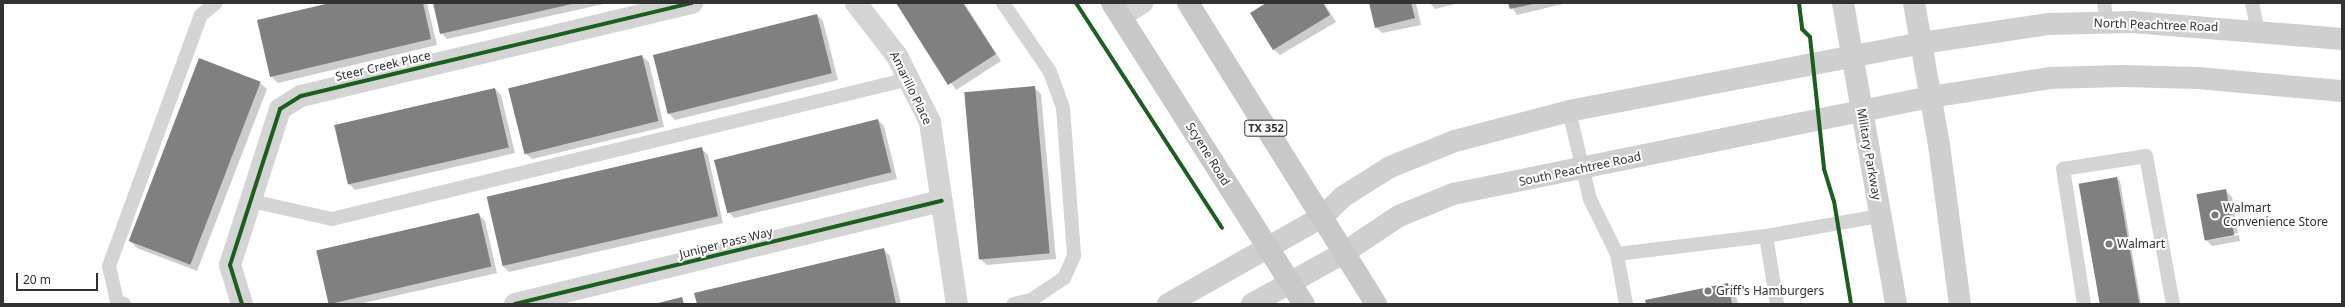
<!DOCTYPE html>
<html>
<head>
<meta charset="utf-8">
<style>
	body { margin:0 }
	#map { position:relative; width:2345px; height:307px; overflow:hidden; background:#fff; font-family:"Noto Sans",sans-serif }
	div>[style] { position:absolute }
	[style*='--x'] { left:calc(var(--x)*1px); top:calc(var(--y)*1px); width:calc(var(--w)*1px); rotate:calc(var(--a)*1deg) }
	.shadow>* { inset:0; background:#0003 }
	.building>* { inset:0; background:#808080; transform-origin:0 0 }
	.lane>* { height:14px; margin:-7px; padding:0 7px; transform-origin:7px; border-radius:7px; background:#d4d4d4 }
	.street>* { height:22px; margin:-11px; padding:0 11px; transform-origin:11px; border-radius:11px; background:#d4d4d4 }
	.secondary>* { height:22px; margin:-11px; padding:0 11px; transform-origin:11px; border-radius:11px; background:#cfcfcf }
	.primary>* { height:22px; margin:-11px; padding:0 11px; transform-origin:11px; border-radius:11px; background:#c8c8c8 }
	.cycleway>* { height:4px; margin:-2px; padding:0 2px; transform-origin:2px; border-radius:2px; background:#1b5e20 }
	.dots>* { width:11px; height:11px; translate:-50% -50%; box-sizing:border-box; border:2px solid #fff; border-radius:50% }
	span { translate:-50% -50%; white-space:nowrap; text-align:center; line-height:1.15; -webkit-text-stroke:4px #fff; paint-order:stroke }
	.shield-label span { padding:1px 3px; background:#fff; border:1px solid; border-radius:3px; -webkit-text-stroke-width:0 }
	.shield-label { font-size:11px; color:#323232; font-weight:700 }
	.street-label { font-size:12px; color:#323232 }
	.poi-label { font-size:12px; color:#323232 }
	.left { translate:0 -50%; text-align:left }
	.frame { position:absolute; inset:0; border:4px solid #323232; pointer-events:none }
	.scale { position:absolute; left:16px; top:273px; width:82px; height:18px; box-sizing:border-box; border:2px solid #323232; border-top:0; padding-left:5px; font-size:12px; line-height:14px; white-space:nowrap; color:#323232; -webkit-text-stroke:3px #fff; paint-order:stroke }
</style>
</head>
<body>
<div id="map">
	<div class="shadow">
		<div style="clip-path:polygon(334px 3px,427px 3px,437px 45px,278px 83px,271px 76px)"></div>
		<div style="clip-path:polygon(434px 3px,608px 3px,447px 39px,441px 33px)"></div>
		<div style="clip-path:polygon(897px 3px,964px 3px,1001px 61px,956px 90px)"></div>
		<div style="clip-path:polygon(1268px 3px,1324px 3px,1336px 22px,1280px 55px,1273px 49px)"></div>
		<div style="clip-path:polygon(1370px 3px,1416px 3px,1421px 25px,1382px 33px,1376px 27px)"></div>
		<div style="clip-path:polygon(1430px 3px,1459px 3px,1435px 9px)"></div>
		<div style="clip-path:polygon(1509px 3px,1567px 3px,1517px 15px)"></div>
		<div style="clip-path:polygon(817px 15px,823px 21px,838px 80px,675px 120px,669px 113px)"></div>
		<div style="clip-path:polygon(642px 56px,649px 62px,664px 127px,532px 159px,525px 153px,510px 88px)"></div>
		<div style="clip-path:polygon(260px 83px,267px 89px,197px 271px,137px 248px,130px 241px)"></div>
		<div style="clip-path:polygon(1034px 87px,1041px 94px,1056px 259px,987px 265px,980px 259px)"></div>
		<div style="clip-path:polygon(495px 89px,501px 95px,515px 153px,355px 190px,349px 184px)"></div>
		<div style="clip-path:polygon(878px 120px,884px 126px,897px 179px,734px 218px,728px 211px)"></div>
		<div style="clip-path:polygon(701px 148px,708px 155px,723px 223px,509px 272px,503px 266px)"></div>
		<div style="clip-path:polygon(2117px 178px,2120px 181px,2141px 304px,2100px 304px)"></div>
		<div style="clip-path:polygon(2225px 190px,2232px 197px,2238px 233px,2209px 240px,2239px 235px,2240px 241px,2212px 246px,2206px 240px)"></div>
		<div style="clip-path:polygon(479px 215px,485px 221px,497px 273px,359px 304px,329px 303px)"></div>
		<div style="clip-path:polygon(883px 249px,890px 256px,901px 304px,698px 304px)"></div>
		<div style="clip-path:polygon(1727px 284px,1735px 292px,1738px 304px,1647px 304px)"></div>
	</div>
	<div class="building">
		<div style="clip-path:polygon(330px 3px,423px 3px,431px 39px,270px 77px,257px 20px)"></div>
		<div style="clip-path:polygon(433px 3px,572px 3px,572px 4px,440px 34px)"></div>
		<div style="clip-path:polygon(896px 3px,963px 3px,996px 54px,948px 85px)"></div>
		<div style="clip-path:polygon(1266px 3px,1323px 3px,1330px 15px,1273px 50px,1250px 13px)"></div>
		<div style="clip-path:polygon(1369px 3px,1411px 3px,1415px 18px,1375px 28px)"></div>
		<div style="clip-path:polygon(1508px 3px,1533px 3px,1533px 4px,1510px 9px)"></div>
		<div style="left:817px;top:14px;width:61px;height:169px;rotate:76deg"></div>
		<div style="left:642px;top:55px;width:68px;height:138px;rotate:76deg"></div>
		<div style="left:199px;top:58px;width:66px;height:196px;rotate:21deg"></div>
		<div style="left:1035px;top:86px;width:168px;height:71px;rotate:85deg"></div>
		<div style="left:495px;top:88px;width:61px;height:165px;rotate:77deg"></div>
		<div style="left:878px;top:119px;width:55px;height:169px;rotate:76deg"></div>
		<div style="left:702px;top:147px;width:71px;height:221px;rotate:77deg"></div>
		<div style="left:2117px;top:177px;width:129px;height:39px;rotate:80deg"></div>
		<div style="left:2226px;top:189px;width:47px;height:30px;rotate:80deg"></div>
		<div style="left:479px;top:213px;width:55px;height:167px;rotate:77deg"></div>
		<div style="clip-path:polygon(884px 248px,896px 304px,697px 304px,694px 293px)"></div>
		<div style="clip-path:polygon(1728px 283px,1732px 304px,1646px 304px,1645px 300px)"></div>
		<div style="clip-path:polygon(682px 297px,684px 304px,658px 304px,658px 303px)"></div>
	</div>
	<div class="lane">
		<div style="--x:1003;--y:3;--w:83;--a:55.7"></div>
		<div style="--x:1050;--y:72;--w:38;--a:70"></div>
		<div style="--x:1063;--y:108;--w:148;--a:85.7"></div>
		<div style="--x:1074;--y:256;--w:24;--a:114"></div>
		<div style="--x:1064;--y:278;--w:40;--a:146"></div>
		<div style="--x:1031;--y:300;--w:18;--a:167"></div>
		<div style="--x:2104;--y:3;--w:18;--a:81"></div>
		<div style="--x:2252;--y:3;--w:29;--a:78"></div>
		<div style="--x:1569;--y:111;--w:90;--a:76.6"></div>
		<div style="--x:1590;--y:199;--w:61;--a:63.9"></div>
		<div style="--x:1617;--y:254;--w:51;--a:79.8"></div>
		<div style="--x:251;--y:201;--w:83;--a:12.5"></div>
		<div style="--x:332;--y:219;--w:594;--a:-13.64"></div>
		<div style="--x:1766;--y:236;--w:69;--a:80.8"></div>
		<div style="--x:1617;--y:254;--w:150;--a:-6.9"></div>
		<div style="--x:1766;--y:236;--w:116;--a:-10"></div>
		<div style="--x:124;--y:304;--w:8;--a:-157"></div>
		<div style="--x:117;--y:301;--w:36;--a:-103"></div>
		<div style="--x:109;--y:266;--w:267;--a:-69.9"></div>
		<div style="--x:201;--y:15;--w:19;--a:-39"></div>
		<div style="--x:2084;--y:304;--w:137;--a:-98.8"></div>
		<div style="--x:2063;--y:169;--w:84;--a:-8.9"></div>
		<div style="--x:2146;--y:156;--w:150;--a:79.7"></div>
	</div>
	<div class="street">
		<div style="--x:856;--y:3;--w:67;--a:52.3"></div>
		<div style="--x:897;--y:56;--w:74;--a:63.4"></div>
		<div style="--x:930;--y:122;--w:184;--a:81.6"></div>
		<div style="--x:1121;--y:16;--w:25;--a:-32"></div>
		<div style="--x:242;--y:304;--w:41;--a:-107.1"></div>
		<div style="--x:230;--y:265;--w:164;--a:-72.2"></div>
		<div style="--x:280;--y:109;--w:25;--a:-32"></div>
		<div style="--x:301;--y:96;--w:402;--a:-13.4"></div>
		<div style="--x:515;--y:304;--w:439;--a:-13.6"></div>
	</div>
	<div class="secondary">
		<div style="--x:1843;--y:3;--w:306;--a:80"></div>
		<div style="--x:1914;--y:3;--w:144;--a:80"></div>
		<div style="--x:1939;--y:145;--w:160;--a:82.5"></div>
		<div style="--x:1168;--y:304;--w:177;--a:-29.5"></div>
		<div style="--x:1322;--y:217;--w:30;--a:-44"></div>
		<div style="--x:1344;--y:196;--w:54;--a:-32.2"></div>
		<div style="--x:1390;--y:167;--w:70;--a:-21.8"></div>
		<div style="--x:1455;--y:141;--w:118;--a:-14.7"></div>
		<div style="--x:1569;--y:111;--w:359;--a:-10.9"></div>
		<div style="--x:1922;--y:43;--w:127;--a:-8.6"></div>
		<div style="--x:2048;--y:24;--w:84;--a:-1.4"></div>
		<div style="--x:2132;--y:22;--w:211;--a:4.6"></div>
		<div style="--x:1252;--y:304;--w:107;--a:-29.2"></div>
		<div style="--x:1345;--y:252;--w:65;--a:-33.7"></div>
		<div style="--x:1399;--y:216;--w:58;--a:-22.2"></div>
		<div style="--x:1453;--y:194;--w:488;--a:-11.5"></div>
		<div style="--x:1931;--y:97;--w:120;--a:-9.1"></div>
		<div style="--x:2049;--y:78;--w:73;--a:-1.6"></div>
		<div style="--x:2122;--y:76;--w:76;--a:1.5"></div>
		<div style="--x:2198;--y:78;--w:145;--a:5.2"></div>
	</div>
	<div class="primary">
		<div style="--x:1112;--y:3;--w:357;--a:57.5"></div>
		<div style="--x:1188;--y:3;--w:355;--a:58"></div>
	</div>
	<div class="cycleway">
		<div style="--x:1076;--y:3;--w:268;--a:57"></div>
		<div style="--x:1799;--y:3;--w:26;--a:83"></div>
		<div style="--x:1802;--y:29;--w:11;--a:45"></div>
		<div style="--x:1810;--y:37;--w:133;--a:83.9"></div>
		<div style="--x:1824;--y:169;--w:34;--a:73"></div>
		<div style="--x:1834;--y:201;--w:104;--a:80.6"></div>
		<div style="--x:242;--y:304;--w:41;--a:-107.1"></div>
		<div style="--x:230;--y:265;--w:164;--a:-72.2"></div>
		<div style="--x:280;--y:109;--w:25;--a:-32"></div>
		<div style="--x:301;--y:96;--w:402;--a:-13.4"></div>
		<div style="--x:515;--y:304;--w:439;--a:-13.6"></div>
	</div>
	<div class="dots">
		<div style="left:2215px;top:215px;background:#7a7a7a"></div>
		<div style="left:2109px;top:244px;background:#7a7a7a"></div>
		<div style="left:1708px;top:291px;background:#7a7a7a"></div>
	</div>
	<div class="shield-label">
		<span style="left:1266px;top:128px">TX 352</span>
	</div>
	<div class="street-label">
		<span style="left:2156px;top:25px;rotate:2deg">North Peachtree Road</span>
		<span style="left:383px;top:66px;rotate:-13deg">Steer Creek Place</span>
		<span style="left:911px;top:88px;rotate:64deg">Amarillo Place</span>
		<span style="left:1208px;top:154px;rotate:58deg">Scyene Road</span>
		<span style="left:1869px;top:154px;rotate:80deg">Military Parkway</span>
		<span style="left:1580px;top:169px;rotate:-12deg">South Peachtree Road</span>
		<span style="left:726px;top:243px;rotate:-14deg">Juniper Pass Way</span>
	</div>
	<div class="poi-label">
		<span class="left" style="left:2223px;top:215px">Walmart<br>Convenience Store</span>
		<span class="left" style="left:2117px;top:244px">Walmart</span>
		<span class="left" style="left:1716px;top:291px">Griff's Hamburgers</span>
	</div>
	<div class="frame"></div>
	<div class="scale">20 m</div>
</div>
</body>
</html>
